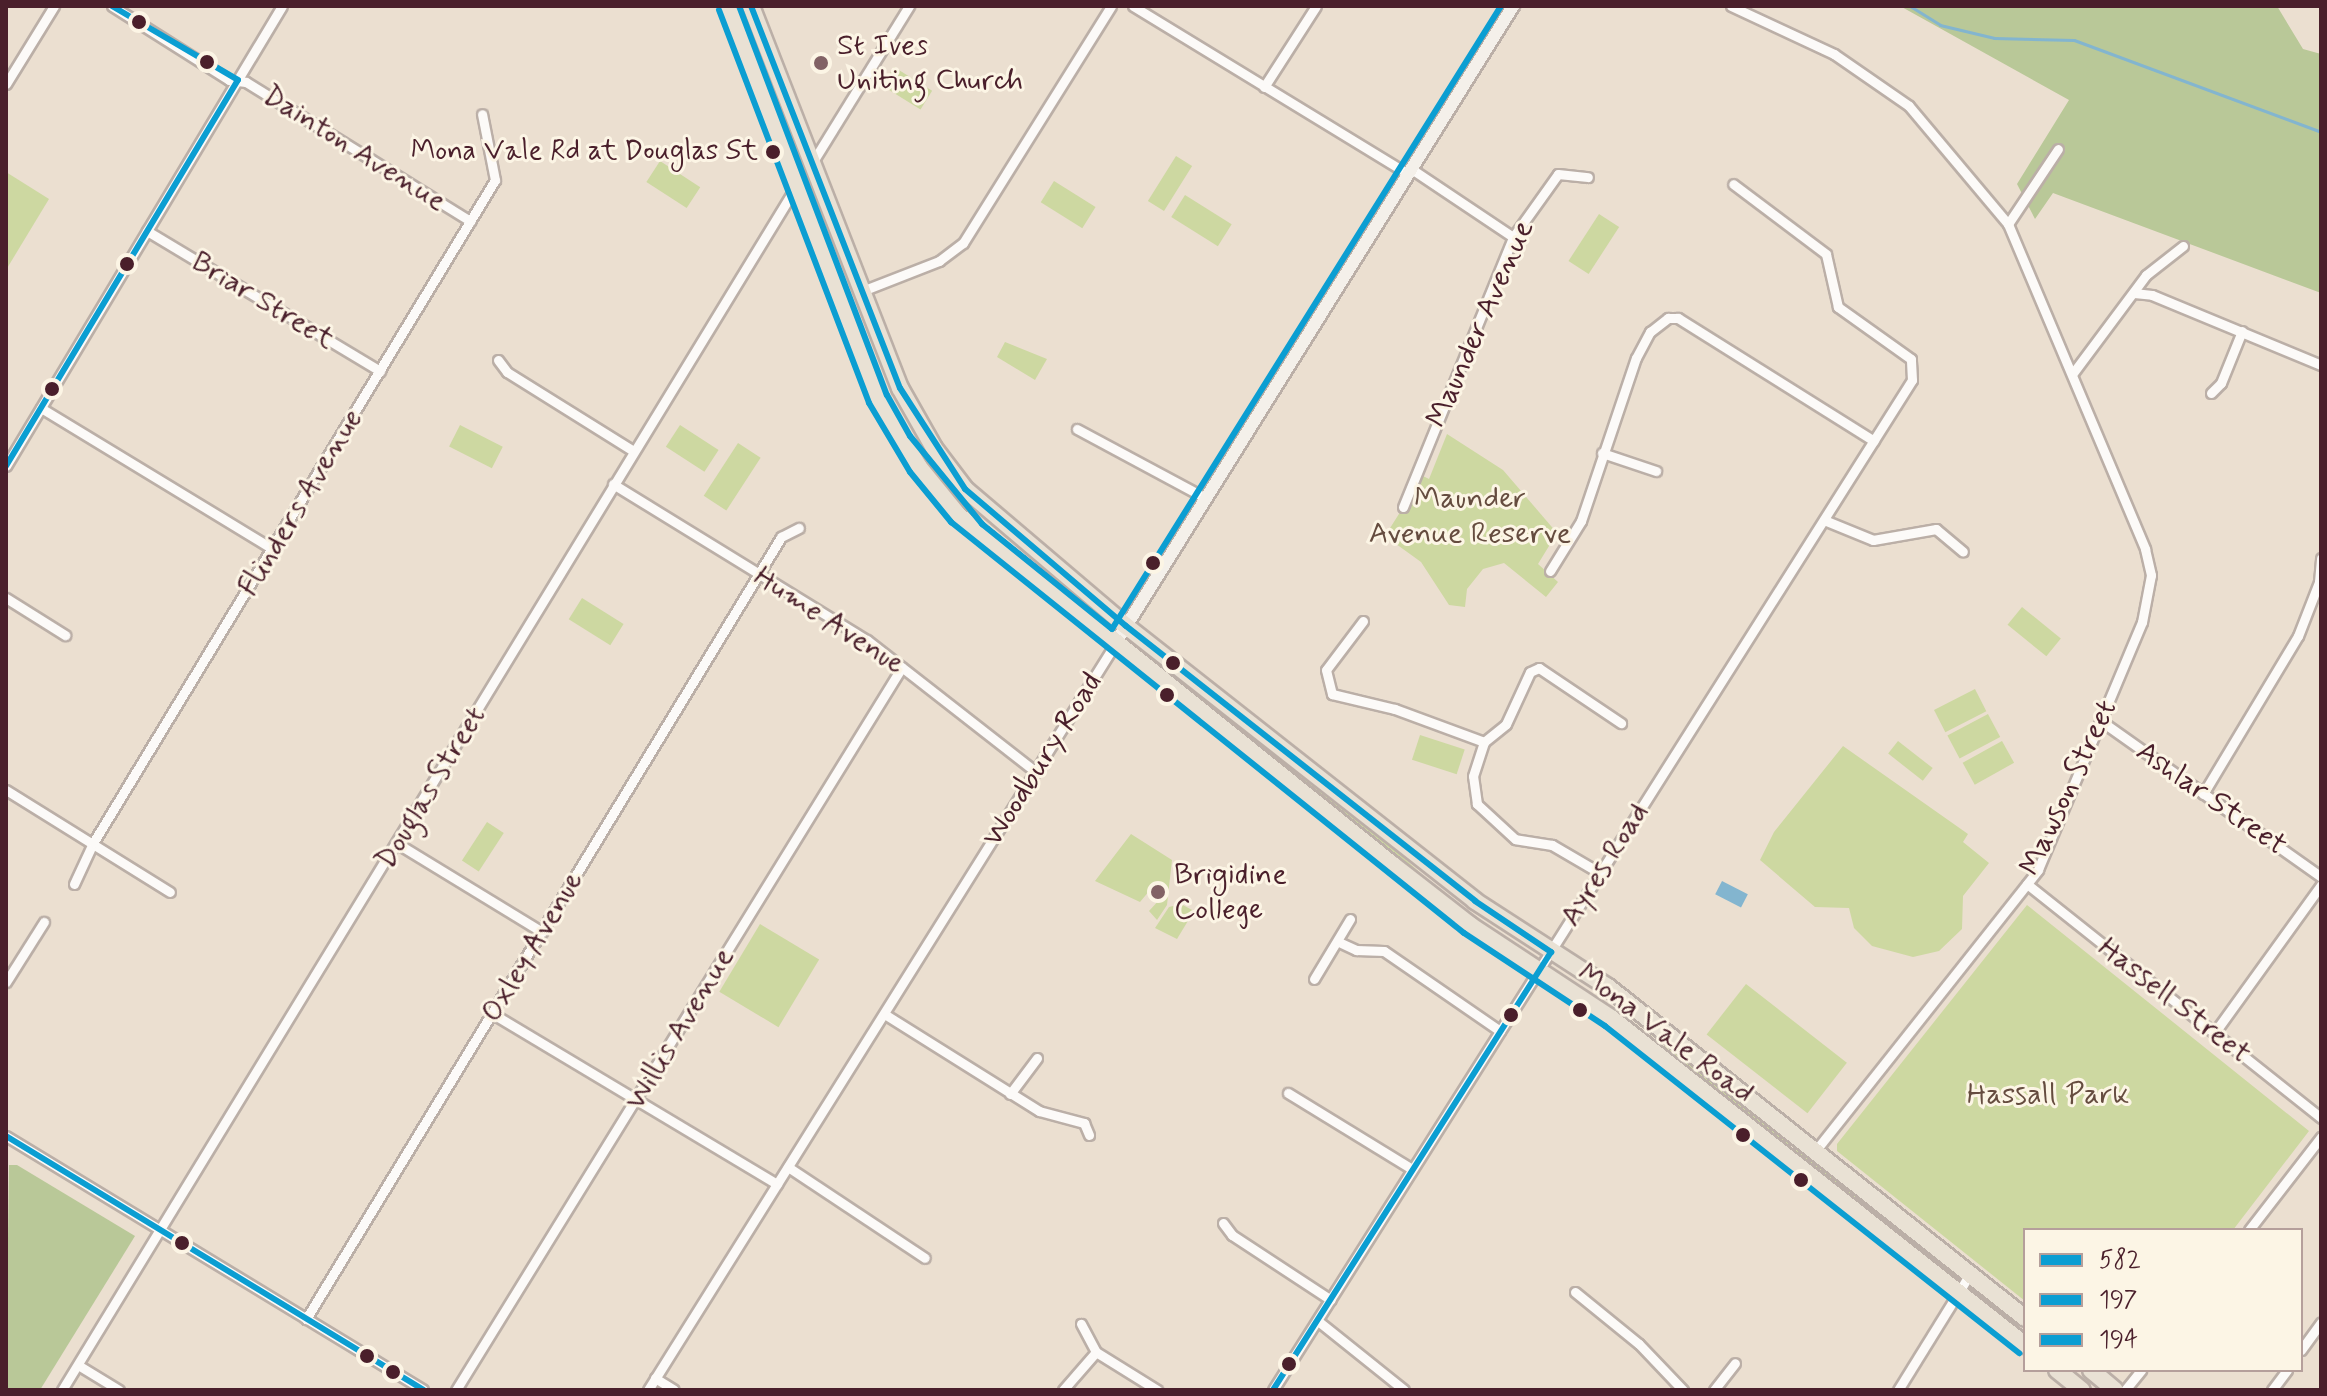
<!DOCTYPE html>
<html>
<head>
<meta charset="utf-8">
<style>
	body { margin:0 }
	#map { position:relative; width:2327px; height:1396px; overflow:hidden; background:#ebdfd0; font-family:Mynerve,sans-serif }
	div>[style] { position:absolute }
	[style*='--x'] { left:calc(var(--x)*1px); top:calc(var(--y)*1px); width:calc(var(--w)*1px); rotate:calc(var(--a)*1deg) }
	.green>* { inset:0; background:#cdd8a1; transform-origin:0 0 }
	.forest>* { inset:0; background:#b9c898 }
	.water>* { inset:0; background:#83b5cf; transform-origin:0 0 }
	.stream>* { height:3px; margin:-1.5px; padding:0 1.5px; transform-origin:1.5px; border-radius:1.5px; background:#83b5cf }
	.roads { filter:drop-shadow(2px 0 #bbafa7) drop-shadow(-2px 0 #bbafa7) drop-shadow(0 2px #bbafa7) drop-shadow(0 -2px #bbafa7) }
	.street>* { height:9px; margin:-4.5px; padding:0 4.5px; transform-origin:4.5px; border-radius:4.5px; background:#fcfaf8 }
	.secondary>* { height:12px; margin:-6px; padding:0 6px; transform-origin:6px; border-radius:6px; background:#f4f0ea }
	.highway>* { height:16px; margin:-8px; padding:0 8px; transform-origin:8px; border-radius:8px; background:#e9e1d4 }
	.bus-1>* { height:6px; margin:-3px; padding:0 3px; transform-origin:3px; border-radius:3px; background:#0b9ed2 }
	.bus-2>* { height:6px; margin:-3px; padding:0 3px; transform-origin:3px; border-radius:3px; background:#0b9ed2 }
	.bus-3>* { height:6px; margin:-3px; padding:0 3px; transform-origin:3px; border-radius:3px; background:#0b9ed2 }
	.dots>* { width:22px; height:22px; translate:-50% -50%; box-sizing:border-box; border:4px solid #fcf5e5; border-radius:50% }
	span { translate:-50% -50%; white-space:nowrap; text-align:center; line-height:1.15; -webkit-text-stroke:6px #fcf5e5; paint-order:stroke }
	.bus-label { font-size:28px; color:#4a1f2b }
	.right { translate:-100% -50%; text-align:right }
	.poi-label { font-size:30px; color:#4a1f2b }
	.left { translate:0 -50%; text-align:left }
	.street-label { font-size:30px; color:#4a1f2b }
	.park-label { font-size:30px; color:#654c3f }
	.frame { position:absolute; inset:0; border:8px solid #4a1f2b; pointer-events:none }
	.legend { position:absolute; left:2023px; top:1228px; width:280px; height:144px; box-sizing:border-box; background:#fcf5e5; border:2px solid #b59f9b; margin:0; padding:10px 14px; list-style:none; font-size:24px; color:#4a1f2b }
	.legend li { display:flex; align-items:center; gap:16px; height:40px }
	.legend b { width:40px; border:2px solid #b59f9b }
</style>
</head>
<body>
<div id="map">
	<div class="green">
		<div style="left:894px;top:67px;width:45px;height:22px;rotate:32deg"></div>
		<div style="left:1176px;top:156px;width:19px;height:53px;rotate:32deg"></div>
		<div style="left:660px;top:161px;width:48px;height:25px;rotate:33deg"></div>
		<div style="clip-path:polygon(6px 172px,49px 199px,6px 270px)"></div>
		<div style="left:1054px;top:181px;width:49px;height:25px;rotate:32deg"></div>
		<div style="left:1185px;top:195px;width:55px;height:26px;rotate:32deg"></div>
		<div style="left:1599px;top:214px;width:24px;height:56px;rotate:33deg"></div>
		<div style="clip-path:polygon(1005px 342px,1047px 359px,1035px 380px,997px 357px)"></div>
		<div style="left:460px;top:425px;width:48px;height:24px;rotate:27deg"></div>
		<div style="left:680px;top:425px;width:46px;height:26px;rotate:33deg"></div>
		<div style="clip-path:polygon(1447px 434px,1503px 470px,1557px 533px,1538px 564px,1558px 582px,1546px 597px,1504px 563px,1483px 569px,1467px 589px,1465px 607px,1449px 605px,1421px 562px,1385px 536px,1423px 476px,1429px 479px)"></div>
		<div style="left:738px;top:443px;width:27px;height:63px;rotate:33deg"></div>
		<div style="left:582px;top:598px;width:49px;height:25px;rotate:32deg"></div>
		<div style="left:2022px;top:607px;width:50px;height:23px;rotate:39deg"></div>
		<div style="left:1975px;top:689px;width:25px;height:46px;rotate:63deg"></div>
		<div style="left:1988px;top:714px;width:26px;height:46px;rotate:62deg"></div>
		<div style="clip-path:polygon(1225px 716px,1382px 838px,1450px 900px,1241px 733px)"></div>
		<div style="left:1420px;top:735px;width:47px;height:26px;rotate:18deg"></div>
		<div style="left:1898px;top:741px;width:44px;height:16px;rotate:38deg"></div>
		<div style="left:2002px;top:741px;width:25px;height:45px;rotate:61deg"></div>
		<div style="clip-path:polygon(1843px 746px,1968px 834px,1963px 842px,1989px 863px,1963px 896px,1962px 929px,1939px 951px,1913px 957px,1872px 946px,1854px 928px,1849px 908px,1815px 907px,1760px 860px,1774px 832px)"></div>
		<div style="left:487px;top:822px;width:20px;height:46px;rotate:33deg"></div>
		<div style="clip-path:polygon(1131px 834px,1172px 860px,1167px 905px,1157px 920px,1149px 911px,1160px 899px,1150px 890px,1140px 902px,1095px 881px)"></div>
		<div style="clip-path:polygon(1181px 904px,1194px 911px,1177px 939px,1155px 928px,1169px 907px)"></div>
		<div style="clip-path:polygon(2027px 905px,2309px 1131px,2233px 1230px,2025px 1230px,2025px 1301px,1837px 1151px,1837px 1144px)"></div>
		<div style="left:760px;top:924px;width:69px;height:79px;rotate:31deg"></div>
		<div style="left:1746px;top:984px;width:128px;height:64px;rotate:38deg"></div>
		<div style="clip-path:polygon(1627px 1015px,1628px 1013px,1792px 1142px,1787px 1146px,1778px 1140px)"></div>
		<div style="clip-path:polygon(1798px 1147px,1844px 1185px,1866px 1208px,1795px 1153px)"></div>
	</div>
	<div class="forest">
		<div style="clip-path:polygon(1900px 6px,2277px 6px,2303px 49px,2321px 54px,2321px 293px,2053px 193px,2035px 219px,2017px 184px,2069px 100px)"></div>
		<div style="clip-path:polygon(9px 1165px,17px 1165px,135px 1236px,40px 1390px,6px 1390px)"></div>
	</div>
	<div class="water">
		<div style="left:1722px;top:881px;width:29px;height:15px;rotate:27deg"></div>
	</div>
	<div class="stream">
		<div style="--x:1910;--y:6;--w:36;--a:32"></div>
		<div style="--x:1940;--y:25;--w:56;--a:13.5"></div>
		<div style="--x:1994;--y:38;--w:80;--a:1.4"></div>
		<div style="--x:2074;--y:40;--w:264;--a:20.4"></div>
	</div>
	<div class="roads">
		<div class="street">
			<div style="--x:112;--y:6;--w:138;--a:32.3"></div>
			<div style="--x:229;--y:80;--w:17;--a:7"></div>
			<div style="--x:246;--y:82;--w:264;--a:31.8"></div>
			<div style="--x:1133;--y:6;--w:321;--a:31.4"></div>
			<div style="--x:1731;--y:6;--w:114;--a:25"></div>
			<div style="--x:1834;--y:54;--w:91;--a:34.7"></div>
			<div style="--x:1909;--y:106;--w:154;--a:50"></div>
			<div style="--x:2008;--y:224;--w:353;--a:67.1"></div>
			<div style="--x:2145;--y:549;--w:27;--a:77"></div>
			<div style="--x:2151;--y:575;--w:48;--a:100.8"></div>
			<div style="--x:2142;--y:622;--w:269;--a:112.8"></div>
			<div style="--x:2038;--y:870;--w:359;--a:128.4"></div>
			<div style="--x:6;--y:84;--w:92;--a:-58.4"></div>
			<div style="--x:1264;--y:87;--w:96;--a:-57.3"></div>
			<div style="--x:812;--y:163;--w:185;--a:-58.3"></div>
			<div style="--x:1410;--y:168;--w:124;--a:33.8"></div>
			<div style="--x:2008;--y:224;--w:90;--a:-56.3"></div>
			<div style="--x:147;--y:231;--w:272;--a:31"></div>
			<div style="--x:862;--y:291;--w:83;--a:-21.3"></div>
			<div style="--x:939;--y:261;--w:30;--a:-37"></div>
			<div style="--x:963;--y:243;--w:279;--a:-58"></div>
			<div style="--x:2134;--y:293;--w:18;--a:6"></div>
			<div style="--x:2152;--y:295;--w:183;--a:22.5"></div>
			<div style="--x:498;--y:360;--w:15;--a:53"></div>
			<div style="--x:507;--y:372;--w:147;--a:32"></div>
			<div style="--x:2073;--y:373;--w:122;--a:-53.3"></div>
			<div style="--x:2146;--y:275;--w:47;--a:-38.1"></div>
			<div style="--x:2211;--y:393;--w:14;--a:-45"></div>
			<div style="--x:2221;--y:383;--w:56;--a:-68"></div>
			<div style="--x:41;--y:408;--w:271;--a:31.3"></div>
			<div style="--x:1077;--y:429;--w:144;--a:28.2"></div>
			<div style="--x:1602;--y:453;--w:57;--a:18.4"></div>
			<div style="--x:6;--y:466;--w:536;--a:-59.04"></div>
			<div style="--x:613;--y:484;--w:298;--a:31.6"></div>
			<div style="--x:867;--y:640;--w:214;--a:38"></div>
			<div style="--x:1403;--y:507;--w:292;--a:-67.8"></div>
			<div style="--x:1513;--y:237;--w:77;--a:-54.5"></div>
			<div style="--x:1558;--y:174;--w:30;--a:6"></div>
			<div style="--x:1824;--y:520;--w:53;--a:22.2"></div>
			<div style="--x:1873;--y:540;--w:64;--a:-9.9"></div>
			<div style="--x:1936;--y:529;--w:35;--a:40"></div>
			<div style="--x:1550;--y:571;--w:59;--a:-58.2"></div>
			<div style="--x:1581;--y:521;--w:172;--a:-71.4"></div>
			<div style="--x:1636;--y:358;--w:30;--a:-62"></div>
			<div style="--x:1650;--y:332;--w:23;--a:-38"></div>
			<div style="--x:1668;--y:318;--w:10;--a:0"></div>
			<div style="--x:1678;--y:318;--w:231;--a:32.1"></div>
			<div style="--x:6;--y:598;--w:70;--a:32.1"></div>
			<div style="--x:1363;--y:621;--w:61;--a:127.1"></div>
			<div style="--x:1326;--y:670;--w:25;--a:76"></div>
			<div style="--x:1332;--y:694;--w:65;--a:13.4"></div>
			<div style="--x:1395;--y:709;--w:95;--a:20.3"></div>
			<div style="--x:2101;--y:721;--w:270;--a:35.3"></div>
			<div style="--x:6;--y:790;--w:193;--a:31.9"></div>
			<div style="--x:2203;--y:794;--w:184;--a:-59"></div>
			<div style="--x:2298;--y:636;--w:58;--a:-68.7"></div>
			<div style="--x:2319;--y:582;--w:24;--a:-85"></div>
			<div style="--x:398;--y:844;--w:169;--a:31.4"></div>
			<div style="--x:1600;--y:873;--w:56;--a:-149.7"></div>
			<div style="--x:1552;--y:845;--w:37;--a:-171"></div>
			<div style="--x:1515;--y:839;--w:52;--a:-137.4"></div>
			<div style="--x:1477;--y:804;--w:28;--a:-98"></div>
			<div style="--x:1473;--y:776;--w:36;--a:-72"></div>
			<div style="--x:1484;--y:742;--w:28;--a:-39"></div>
			<div style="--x:1506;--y:724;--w:57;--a:-65.2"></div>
			<div style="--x:1530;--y:672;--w:10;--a:-24"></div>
			<div style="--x:1539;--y:668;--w:99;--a:33.9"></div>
			<div style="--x:74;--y:884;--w:45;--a:-65.1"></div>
			<div style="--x:93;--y:843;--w:775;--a:-58.77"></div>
			<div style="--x:495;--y:180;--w:67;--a:-101.1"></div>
			<div style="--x:2027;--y:884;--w:376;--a:38.5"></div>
			<div style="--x:1341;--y:943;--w:17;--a:25"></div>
			<div style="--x:1356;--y:950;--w:28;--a:2"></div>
			<div style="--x:1384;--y:951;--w:141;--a:34.6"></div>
			<div style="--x:1314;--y:979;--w:70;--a:-59"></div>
			<div style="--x:6;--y:982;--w:71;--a:-57.7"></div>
			<div style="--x:493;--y:1014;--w:331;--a:30.9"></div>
			<div style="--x:886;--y:1015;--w:181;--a:32.1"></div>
			<div style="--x:1039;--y:1111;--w:47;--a:14.9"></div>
			<div style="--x:1084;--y:1123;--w:13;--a:67"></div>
			<div style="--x:2215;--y:1032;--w:181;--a:-54.2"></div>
			<div style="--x:1288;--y:1093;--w:145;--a:31.5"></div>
			<div style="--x:1010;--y:1094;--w:45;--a:-53.1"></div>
			<div style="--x:6;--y:1136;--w:488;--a:31.3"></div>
			<div style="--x:788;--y:1167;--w:164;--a:33.6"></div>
			<div style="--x:1223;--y:1223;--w:15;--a:53"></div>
			<div style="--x:1232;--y:1235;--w:118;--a:33.3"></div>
			<div style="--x:2249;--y:1230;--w:118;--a:-52.3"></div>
			<div style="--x:1575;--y:1292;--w:82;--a:39.1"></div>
			<div style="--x:1639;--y:1344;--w:64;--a:46.3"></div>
			<div style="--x:306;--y:1319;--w:915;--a:-58.72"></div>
			<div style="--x:781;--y:537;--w:20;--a:-27"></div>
			<div style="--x:1318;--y:1321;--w:110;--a:38.7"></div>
			<div style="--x:2301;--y:1350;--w:34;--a:-54"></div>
			<div style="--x:1096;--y:1352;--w:72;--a:31.9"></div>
			<div style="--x:78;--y:1365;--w:48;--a:31.4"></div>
			<div style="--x:655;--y:1378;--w:22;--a:32"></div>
			<div style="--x:62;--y:1390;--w:1411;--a:-58.62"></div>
			<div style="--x:456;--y:1390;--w:849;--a:-58.33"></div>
			<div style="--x:648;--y:1390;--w:880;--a:-57.95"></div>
			<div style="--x:1063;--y:1390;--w:50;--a:-49"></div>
			<div style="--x:1096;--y:1352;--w:32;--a:-118"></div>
			<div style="--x:1273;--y:1390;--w:1195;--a:-57.68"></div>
			<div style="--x:1912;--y:380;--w:21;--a:-93"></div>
			<div style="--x:1911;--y:359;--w:90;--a:-144.5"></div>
			<div style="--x:1838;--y:307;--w:54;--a:-102.8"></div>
			<div style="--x:1826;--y:254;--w:116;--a:-143"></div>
			<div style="--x:1714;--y:1390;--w:34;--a:-52"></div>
			<div style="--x:1898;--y:1390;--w:137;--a:-58.2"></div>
			<div style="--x:2125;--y:1390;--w:26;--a:-51"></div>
			<div style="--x:2272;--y:1390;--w:25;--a:-53"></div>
		</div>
		<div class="secondary">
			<div style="--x:1115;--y:644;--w:752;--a:-58.04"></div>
		</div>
		<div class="highway">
			<div style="--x:728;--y:6;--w:421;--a:69.1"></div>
			<div style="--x:878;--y:399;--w:79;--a:58.9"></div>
			<div style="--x:919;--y:467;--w:62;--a:50.9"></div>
			<div style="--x:958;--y:515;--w:558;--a:38.82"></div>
			<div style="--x:1393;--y:865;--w:98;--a:37.9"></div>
			<div style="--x:1470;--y:925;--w:169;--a:33.4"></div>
			<div style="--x:1611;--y:1018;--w:528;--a:38.3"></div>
			<div style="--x:751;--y:6;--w:410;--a:68.7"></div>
			<div style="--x:900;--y:388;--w:69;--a:60.5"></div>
			<div style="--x:934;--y:448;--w:51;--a:52.9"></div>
			<div style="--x:965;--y:489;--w:211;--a:40.4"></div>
			<div style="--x:1126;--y:626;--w:444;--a:38.2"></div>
			<div style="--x:1475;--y:901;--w:158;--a:32.9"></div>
			<div style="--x:1608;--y:987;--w:532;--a:38.44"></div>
			<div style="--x:2057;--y:1370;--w:32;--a:39"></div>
			<div style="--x:2091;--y:1370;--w:31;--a:40"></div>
		</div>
	</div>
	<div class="bus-1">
		<div style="--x:112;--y:6;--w:146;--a:30.4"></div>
		<div style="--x:751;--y:6;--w:410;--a:68.7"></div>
		<div style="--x:900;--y:388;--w:120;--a:57.2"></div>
		<div style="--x:965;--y:489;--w:211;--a:40.4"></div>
		<div style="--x:1126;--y:626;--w:444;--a:38.2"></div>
		<div style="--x:1475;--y:901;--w:92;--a:33.9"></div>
		<div style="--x:1551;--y:952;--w:519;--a:122.4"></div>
		<div style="--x:6;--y:466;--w:450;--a:-59"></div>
		<div style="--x:6;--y:1136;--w:488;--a:31.3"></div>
	</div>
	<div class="bus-2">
		<div style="--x:719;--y:10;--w:421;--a:69.1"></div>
		<div style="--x:869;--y:403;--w:80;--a:59.3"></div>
		<div style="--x:910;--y:472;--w:65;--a:50.6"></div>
		<div style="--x:951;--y:522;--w:657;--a:38.7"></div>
		<div style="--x:1464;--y:933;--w:169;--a:33.4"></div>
		<div style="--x:1605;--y:1026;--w:528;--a:38.3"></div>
	</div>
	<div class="bus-3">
		<div style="--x:739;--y:6;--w:416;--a:69.2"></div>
		<div style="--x:887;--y:395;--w:47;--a:60.7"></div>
		<div style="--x:910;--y:436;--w:114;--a:50.7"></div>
		<div style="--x:982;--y:524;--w:167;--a:38.9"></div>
		<div style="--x:1112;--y:629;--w:734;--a:-58.02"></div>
	</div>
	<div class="dots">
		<div style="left:139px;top:22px;background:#4a1f2b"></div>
		<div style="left:207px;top:62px;background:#4a1f2b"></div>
		<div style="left:821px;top:63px;background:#826265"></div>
		<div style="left:773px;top:152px;background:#4a1f2b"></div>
		<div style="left:127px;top:264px;background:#4a1f2b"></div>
		<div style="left:52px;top:389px;background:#4a1f2b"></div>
		<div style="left:1153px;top:563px;background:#4a1f2b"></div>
		<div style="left:1173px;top:663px;background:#4a1f2b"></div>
		<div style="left:1167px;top:695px;background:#4a1f2b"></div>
		<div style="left:1158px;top:892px;background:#826265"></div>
		<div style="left:1580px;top:1010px;background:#4a1f2b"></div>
		<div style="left:1511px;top:1015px;background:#4a1f2b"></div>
		<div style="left:1743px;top:1135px;background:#4a1f2b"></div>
		<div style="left:1801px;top:1180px;background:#4a1f2b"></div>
		<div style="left:182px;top:1243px;background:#4a1f2b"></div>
		<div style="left:367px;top:1356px;background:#4a1f2b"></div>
		<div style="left:1289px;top:1364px;background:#4a1f2b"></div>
		<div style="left:393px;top:1372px;background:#4a1f2b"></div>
	</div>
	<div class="bus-label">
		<span class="right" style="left:758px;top:152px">Mona Vale Rd at Douglas St</span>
	</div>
	<div class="poi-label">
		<span class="left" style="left:837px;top:63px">St Ives<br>Uniting Church</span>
		<span class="left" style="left:1174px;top:892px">Brigidine<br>College</span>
	</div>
	<div class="street-label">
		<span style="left:354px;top:149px;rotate:32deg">Dainton Avenue</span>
		<span style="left:263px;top:301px;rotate:31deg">Briar Street</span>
		<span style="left:1481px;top:324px;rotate:-66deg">Maunder Avenue</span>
		<span style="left:301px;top:503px;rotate:-59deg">Flinders Avenue</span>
		<span style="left:829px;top:621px;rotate:33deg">Hume Avenue</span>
		<span style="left:1043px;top:760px;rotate:-58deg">Woodbury Road</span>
		<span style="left:431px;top:788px;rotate:-59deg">Douglas Street</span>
		<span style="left:2069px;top:788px;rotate:-65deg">Mawson Street</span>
		<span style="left:2211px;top:799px;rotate:35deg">Ashlar Street</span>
		<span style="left:1605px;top:865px;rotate:-58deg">Ayres Road</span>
		<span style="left:533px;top:947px;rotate:-59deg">Oxley Avenue</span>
		<span style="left:2174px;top:1001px;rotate:38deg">Hassell Street</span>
		<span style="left:680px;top:1029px;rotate:-59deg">Willis Avenue</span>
		<span style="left:1665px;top:1034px;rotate:37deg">Mona Vale Road</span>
	</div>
	<div class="park-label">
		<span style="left:1470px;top:516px">Maunder<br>Avenue Reserve</span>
		<span style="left:2048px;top:1095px">Hassall Park</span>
	</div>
	<div class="frame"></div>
	<ul class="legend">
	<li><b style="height:10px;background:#0b9ed2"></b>582</li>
	<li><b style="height:10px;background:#0b9ed2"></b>197</li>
	<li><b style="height:10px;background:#0b9ed2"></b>194</li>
	</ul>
</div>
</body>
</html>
